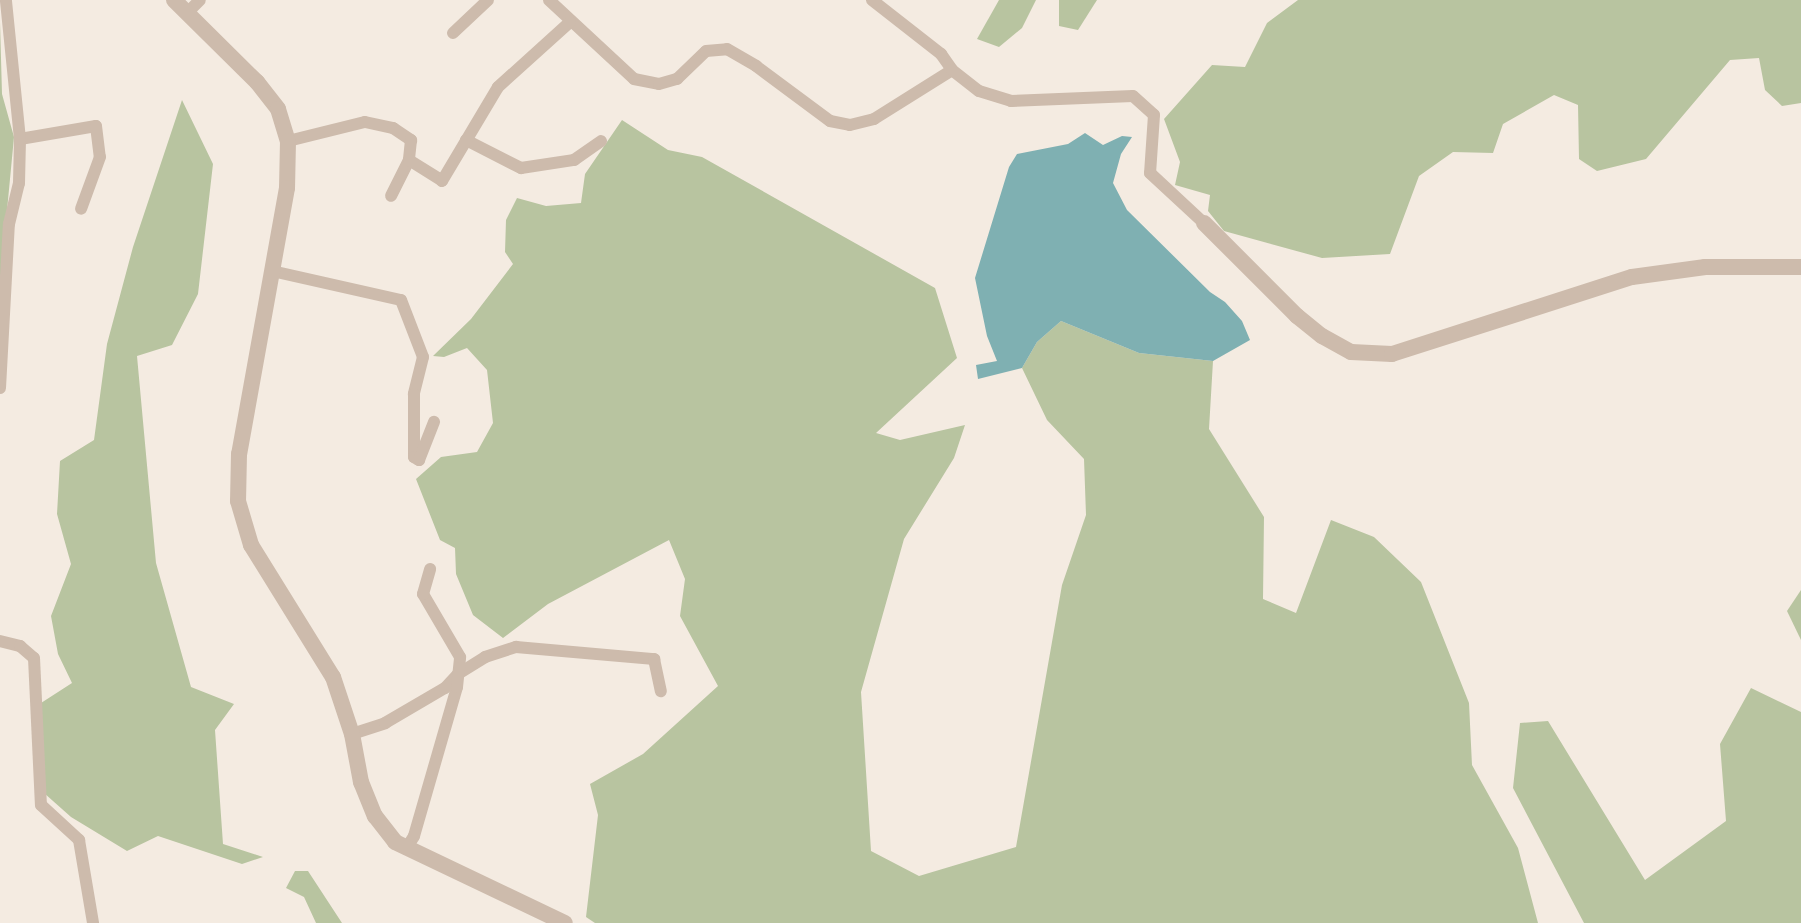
<!DOCTYPE html>
<html>
<head>
<meta charset="utf-8">
<style>
	body { margin:0 }
	#map { position:relative; width:1801px; height:923px; overflow:hidden; background:#f4ebe1; font-family:Arial,sans-serif }
	div>[style] { position:absolute }
	[style*='--x'] { left:calc(var(--x)*1px); top:calc(var(--y)*1px); width:calc(var(--w)*1px); rotate:calc(var(--a)*1deg) }
	.green>* { inset:0; background:#b8c4a0 }
	.water>* { inset:0; background:#7fb0b2 }
	.minor>* { height:12px; margin:-6px; padding:0 6px; transform-origin:6px; border-radius:6px; background:#cdbbac }
	.tertiary>* { height:16px; margin:-8px; padding:0 8px; transform-origin:8px; border-radius:8px; background:#cdbbac }
	span { translate:-50% -50%; white-space:nowrap; text-align:center; line-height:1.15; -webkit-text-stroke:7px #fbf5ee; paint-order:stroke }
</style>
</head>
<body>
<div id="map">
	<div class="green">
		<div style="clip-path:polygon(999px 0,1036px 0,1022px 28px,999px 47px,977px 39px)"></div>
		<div style="clip-path:polygon(1059px 0,1097px 0,1078px 30px,1059px 26px)"></div>
		<div style="clip-path:polygon(1298px 0,1801px 0,1801px 103px,1782px 106px,1765px 90px,1759px 58px,1730px 60px,1646px 159px,1597px 171px,1579px 159px,1578px 105px,1554px 95px,1503px 124px,1493px 153px,1453px 152px,1419px 176px,1390px 254px,1322px 258px,1224px 231px,1208px 211px,1210px 195px,1175px 185px,1180px 162px,1164px 119px,1212px 65px,1245px 67px,1267px 23px)"></div>
		<div style="clip-path:polygon(0 22px,2px 94px,14px 137px,0 284px)"></div>
		<div style="clip-path:polygon(182px 100px,213px 164px,198px 294px,172px 345px,137px 356px,156px 563px,191px 687px,234px 704px,215px 730px,223px 844px,263px 857px,242px 864px,158px 836px,127px 851px,71px 817px,44px 793px,41px 703px,72px 683px,58px 654px,51px 616px,71px 564px,57px 514px,60px 461px,94px 440px,107px 344px,133px 247px)"></div>
		<div style="clip-path:polygon(622px 120px,668px 150px,702px 157px,935px 288px,957px 358px,876px 433px,900px 440px,965px 425px,954px 458px,904px 539px,861px 692px,871px 851px,919px 876px,1016px 847px,1062px 585px,1086px 515px,1084px 459px,1047px 420px,1022px 368px,1037px 342px,1061px 321px,1139px 353px,1213px 361px,1209px 429px,1264px 517px,1263px 599px,1296px 613px,1331px 520px,1374px 537px,1421px 582px,1469px 703px,1472px 765px,1518px 848px,1538px 923px,595px 923px,586px 917px,598px 815px,590px 784px,643px 754px,718px 686px,680px 616px,685px 579px,669px 540px,548px 604px,503px 638px,473px 615px,456px 574px,455px 548px,440px 540px,416px 479px,441px 457px,477px 452px,493px 423px,487px 370px,467px 348px,444px 357px,433px 356px,471px 319px,513px 264px,505px 252px,506px 220px,517px 198px,546px 206px,581px 203px,585px 174px)"></div>
		<div style="clip-path:polygon(1801px 590px,1801px 640px,1787px 611px)"></div>
		<div style="clip-path:polygon(1751px 688px,1801px 712px,1801px 923px,1584px 923px,1513px 788px,1520px 723px,1548px 721px,1645px 880px,1726px 821px,1720px 744px)"></div>
		<div style="clip-path:polygon(295px 871px,308px 871px,342px 923px,316px 923px,304px 897px,286px 888px)"></div>
	</div>
	<div class="water">
		<div style="clip-path:polygon(1085px 133px,1103px 145px,1122px 136px,1132px 137px,1121px 154px,1113px 183px,1127px 210px,1210px 292px,1225px 302px,1242px 321px,1250px 340px,1213px 361px,1139px 353px,1061px 321px,1037px 342px,1022px 368px,978px 379px,976px 365px,997px 361px,987px 336px,975px 278px,1009px 167px,1017px 154px,1068px 144px)"></div>
	</div>
	<div class="minor">
		<div style="--x:549;--y:0;--w:116;--a:42.9"></div>
		<div style="--x:634;--y:79;--w:25;--a:11"></div>
		<div style="--x:659;--y:84;--w:19;--a:-16"></div>
		<div style="--x:677;--y:79;--w:40;--a:-44"></div>
		<div style="--x:706;--y:51;--w:21;--a:-5"></div>
		<div style="--x:727;--y:49;--w:34;--a:30"></div>
		<div style="--x:756;--y:66;--w:92;--a:36.6"></div>
		<div style="--x:830;--y:121;--w:20;--a:11"></div>
		<div style="--x:850;--y:125;--w:25;--a:-14"></div>
		<div style="--x:874;--y:119;--w:92;--a:-32.1"></div>
		<div style="--x:872;--y:0;--w:88;--a:38"></div>
		<div style="--x:941;--y:54;--w:19;--a:55"></div>
		<div style="--x:952;--y:70;--w:34;--a:38"></div>
		<div style="--x:979;--y:91;--w:34;--a:17"></div>
		<div style="--x:1011;--y:101;--w:122;--a:-2.3"></div>
		<div style="--x:1133;--y:96;--w:28;--a:42"></div>
		<div style="--x:1154;--y:115;--w:58;--a:93.9"></div>
		<div style="--x:1150;--y:173;--w:74;--a:42.8"></div>
		<div style="--x:187;--y:13;--w:18;--a:-45"></div>
		<div style="--x:453;--y:33;--w:48;--a:-43.3"></div>
		<div style="--x:20;--y:139;--w:77;--a:-9.7"></div>
		<div style="--x:96;--y:126;--w:31;--a:83"></div>
		<div style="--x:100;--y:157;--w:55;--a:110.1"></div>
		<div style="--x:466;--y:140;--w:62;--a:27"></div>
		<div style="--x:521;--y:168;--w:54;--a:-8.6"></div>
		<div style="--x:574;--y:160;--w:33;--a:-35"></div>
		<div style="--x:288;--y:141;--w:79;--a:-13.9"></div>
		<div style="--x:365;--y:122;--w:29;--a:12"></div>
		<div style="--x:393;--y:128;--w:22;--a:34"></div>
		<div style="--x:411;--y:140;--w:20;--a:96"></div>
		<div style="--x:409;--y:160;--w:40;--a:116.6"></div>
		<div style="--x:409;--y:160;--w:39;--a:32"></div>
		<div style="--x:442;--y:181;--w:109;--a:-59.2"></div>
		<div style="--x:498;--y:87;--w:97;--a:-42.1"></div>
		<div style="--x:272;--y:271;--w:132;--a:12.7"></div>
		<div style="--x:401;--y:300;--w:61;--a:68.9"></div>
		<div style="--x:423;--y:357;--w:38;--a:104"></div>
		<div style="--x:414;--y:394;--w:63;--a:90"></div>
		<div style="--x:414;--y:457;--w:6;--a:31"></div>
		<div style="--x:419;--y:460;--w:41;--a:-68.5"></div>
		<div style="--x:0;--y:388;--w:164;--a:-86.9"></div>
		<div style="--x:9;--y:224;--w:42;--a:-76.3"></div>
		<div style="--x:19;--y:183;--w:44;--a:-88.7"></div>
		<div style="--x:20;--y:139;--w:140;--a:-95.8"></div>
		<div style="--x:0;--y:641;--w:21;--a:14"></div>
		<div style="--x:20;--y:646;--w:18;--a:41"></div>
		<div style="--x:34;--y:658;--w:147;--a:87.3"></div>
		<div style="--x:41;--y:805;--w:52;--a:42.6"></div>
		<div style="--x:79;--y:840;--w:84;--a:80.4"></div>
		<div style="--x:352;--y:734;--w:35;--a:-18"></div>
		<div style="--x:385;--y:723;--w:69;--a:-30.3"></div>
		<div style="--x:445;--y:688;--w:19;--a:-47"></div>
		<div style="--x:458;--y:674;--w:32;--a:-32"></div>
		<div style="--x:485;--y:657;--w:33;--a:-18"></div>
		<div style="--x:516;--y:647;--w:139;--a:5"></div>
		<div style="--x:654;--y:659;--w:33;--a:78"></div>
		<div style="--x:406;--y:849;--w:15;--a:-58"></div>
		<div style="--x:414;--y:836;--w:155;--a:-73.9"></div>
		<div style="--x:457;--y:687;--w:30;--a:-84"></div>
		<div style="--x:460;--y:657;--w:73;--a:-120.4"></div>
		<div style="--x:423;--y:594;--w:26;--a:-74"></div>
	</div>
	<div class="tertiary">
		<div style="--x:174;--y:0;--w:117;--a:44.7"></div>
		<div style="--x:257;--y:82;--w:34;--a:52"></div>
		<div style="--x:278;--y:109;--w:34;--a:73"></div>
		<div style="--x:288;--y:141;--w:47;--a:91.2"></div>
		<div style="--x:287;--y:188;--w:270;--a:100.2"></div>
		<div style="--x:239;--y:454;--w:47;--a:91.2"></div>
		<div style="--x:238;--y:501;--w:46;--a:73.5"></div>
		<div style="--x:251;--y:545;--w:155;--a:58.2"></div>
		<div style="--x:333;--y:677;--w:60;--a:71.6"></div>
		<div style="--x:352;--y:734;--w:49;--a:79.4"></div>
		<div style="--x:361;--y:782;--w:37;--a:68"></div>
		<div style="--x:375;--y:816;--w:33;--a:52"></div>
		<div style="--x:395;--y:842;--w:188;--a:25.5"></div>
		<div style="--x:1204;--y:223;--w:132;--a:45"></div>
		<div style="--x:1297;--y:316;--w:32;--a:39"></div>
		<div style="--x:1322;--y:336;--w:33;--a:29"></div>
		<div style="--x:1351;--y:352;--w:41;--a:2.8"></div>
		<div style="--x:1392;--y:354;--w:252;--a:-17.8"></div>
		<div style="--x:1632;--y:277;--w:74;--a:-7.8"></div>
		<div style="--x:1705;--y:267;--w:96;--a:0"></div>
	</div>
</div>
</body>
</html>
